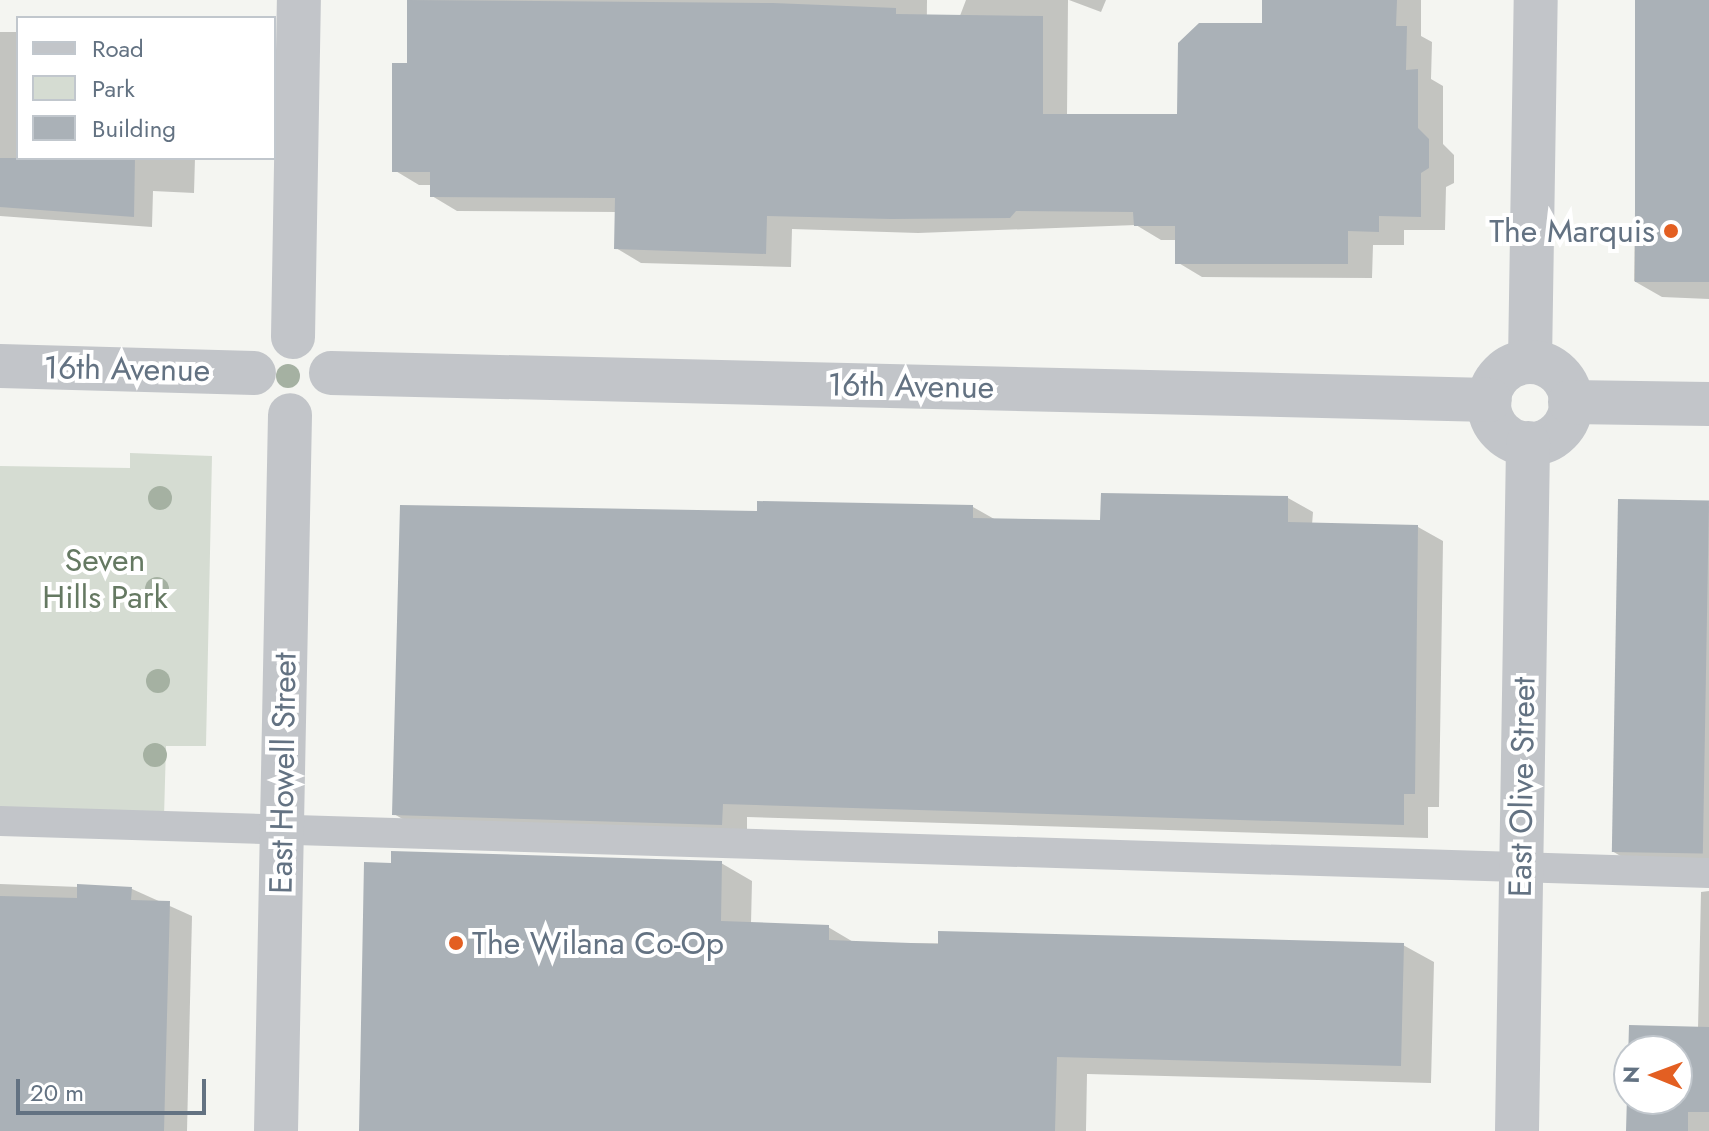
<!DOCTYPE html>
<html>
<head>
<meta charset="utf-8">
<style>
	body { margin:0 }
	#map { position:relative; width:1709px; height:1131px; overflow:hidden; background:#f4f5f1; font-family:Jost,sans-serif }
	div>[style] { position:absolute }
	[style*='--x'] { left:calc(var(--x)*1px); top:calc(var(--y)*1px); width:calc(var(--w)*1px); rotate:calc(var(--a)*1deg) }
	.green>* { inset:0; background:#d5dcd2 }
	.shadow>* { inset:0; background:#0003 }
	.building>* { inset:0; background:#aab1b7; transform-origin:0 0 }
	.service>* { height:30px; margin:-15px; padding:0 15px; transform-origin:15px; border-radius:15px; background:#c2c5c9 }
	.minor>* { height:44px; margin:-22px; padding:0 22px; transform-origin:22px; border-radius:22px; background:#c2c5c9 }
	.minor>.ring { margin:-22px; padding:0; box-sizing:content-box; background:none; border:44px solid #c2c5c9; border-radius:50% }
	.trees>* { width:24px; height:24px; margin:-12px; border-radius:50%; background:#a5b1a2 }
	.dots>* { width:22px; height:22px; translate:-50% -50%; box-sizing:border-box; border:4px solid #fff; border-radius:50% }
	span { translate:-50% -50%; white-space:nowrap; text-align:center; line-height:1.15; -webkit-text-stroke:8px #fff; paint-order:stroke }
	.poi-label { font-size:32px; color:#637282 }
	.right { translate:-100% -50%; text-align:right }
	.left { translate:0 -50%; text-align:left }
	.street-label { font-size:32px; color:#637282 }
	.park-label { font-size:32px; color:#657962 }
	.legend { position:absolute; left:16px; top:16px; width:260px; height:144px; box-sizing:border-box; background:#fff; border:2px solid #c1c7cd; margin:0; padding:10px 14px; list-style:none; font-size:24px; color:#637282 }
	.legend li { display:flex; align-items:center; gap:16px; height:40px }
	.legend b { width:40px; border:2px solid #c1c7cd }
	.north { position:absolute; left:1613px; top:1035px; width:80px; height:80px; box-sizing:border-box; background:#fff; border:2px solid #c1c7cd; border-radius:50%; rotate:271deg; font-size:22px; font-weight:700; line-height:32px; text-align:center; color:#637282 }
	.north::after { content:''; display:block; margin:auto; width:28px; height:36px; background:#e35f22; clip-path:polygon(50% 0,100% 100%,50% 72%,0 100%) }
	.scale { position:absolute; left:16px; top:1079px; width:190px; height:36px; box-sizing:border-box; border:4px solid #637282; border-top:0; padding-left:10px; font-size:24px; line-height:28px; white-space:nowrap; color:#637282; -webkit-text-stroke:6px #fff; paint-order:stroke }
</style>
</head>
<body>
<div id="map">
	<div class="green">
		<div style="clip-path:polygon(130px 453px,212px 456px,206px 746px,166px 746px,164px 817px,0 813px,0 466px,130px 468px)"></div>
	</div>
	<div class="shadow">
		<div style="clip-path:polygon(409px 0,927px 0,926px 105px,966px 0,1068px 0,1067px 116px,1179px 116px,1264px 25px,1264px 0,1421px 0,1421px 36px,1432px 42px,1431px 79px,1443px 86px,1443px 144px,1454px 155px,1454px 183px,1446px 187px,1445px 230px,1404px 230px,1404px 245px,1373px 245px,1372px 278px,1202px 277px,1177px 262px,1177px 240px,1161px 240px,1136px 225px,918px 233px,792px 229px,791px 267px,641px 263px,616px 248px,617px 212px,457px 211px,432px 196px,432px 185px,419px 185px,394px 170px,409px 65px)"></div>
		<div style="clip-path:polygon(1069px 0,1106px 0,1101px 12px)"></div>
		<div style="clip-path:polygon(1638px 0,1709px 0,1709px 299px,1662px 297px,1634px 281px)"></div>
		<div style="clip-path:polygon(0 32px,18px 32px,18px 158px,195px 158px,194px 193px,153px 191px,152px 227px,0 216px)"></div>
		<div style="clip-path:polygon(1288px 498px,1313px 512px,1312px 525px,1418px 527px,1443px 541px,1439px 807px,1428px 807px,1428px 838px,747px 817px,747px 838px,418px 828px,394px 814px,759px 513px,973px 507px,996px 520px,1102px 522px)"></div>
		<div style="clip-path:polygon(1709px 503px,1709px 870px,1641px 868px,1612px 851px)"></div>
		<div style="clip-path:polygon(721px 863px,752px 881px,751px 924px,828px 927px,855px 943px,1403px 945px,1434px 962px,1431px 1083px,1087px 1074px,1086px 1131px,361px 1131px)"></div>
		<div style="clip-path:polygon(0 884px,132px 889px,192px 916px,187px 1131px,0 1131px)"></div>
		<div style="clip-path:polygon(1709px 891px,1709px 1131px,1628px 1131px,1629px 1099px,1677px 1099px,1677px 1051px,1631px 1051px,1698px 1029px,1701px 892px)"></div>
	</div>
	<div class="building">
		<div style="clip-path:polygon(407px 0,773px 3px,896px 8px,896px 14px,1043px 16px,1043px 114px,1177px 114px,1178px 43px,1199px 23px,1262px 23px,1262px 0,1397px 0,1396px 26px,1407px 26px,1406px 70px,1418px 69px,1418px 128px,1429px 139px,1429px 168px,1421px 173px,1421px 217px,1379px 216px,1379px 232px,1348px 231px,1348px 264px,1175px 264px,1175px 226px,1134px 226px,1133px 212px,1016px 211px,1010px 218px,891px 219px,767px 216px,766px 254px,614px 249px,615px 198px,430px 197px,430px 172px,392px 172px,392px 63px,407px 63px)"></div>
		<div style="left:1635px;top:0;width:74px;height:282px"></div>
		<div style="clip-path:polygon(0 158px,135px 158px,134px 217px,0 207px)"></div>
		<div style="clip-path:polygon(1101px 493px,1288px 496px,1288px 522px,1418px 525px,1415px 794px,1404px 794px,1404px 825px,723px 804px,722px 825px,392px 815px,400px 505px,757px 511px,757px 501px,973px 505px,973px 518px,1100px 520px)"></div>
		<div style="left:1618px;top:499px;width:91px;height:353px;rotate:1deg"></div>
		<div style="clip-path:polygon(391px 851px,722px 861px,721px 921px,829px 925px,829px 940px,938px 944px,938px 931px,1404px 943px,1401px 1066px,1057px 1057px,1055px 1131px,359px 1131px,364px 862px,391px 863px)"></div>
		<div style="clip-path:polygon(77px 884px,132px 887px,131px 900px,170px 901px,164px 1131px,0 1131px,0 896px,77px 898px)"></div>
		<div style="clip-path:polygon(evenodd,1629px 1025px,1709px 1027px,1709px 1112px,1688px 1112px,1688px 1131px,1626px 1131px,1629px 1025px,1629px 1051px,1677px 1051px,1677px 1099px,1629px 1099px,1629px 1051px)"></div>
	</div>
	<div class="service">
		<div style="--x:0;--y:821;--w:1710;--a:1.74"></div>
	</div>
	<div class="minor">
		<div style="--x:293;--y:337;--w:337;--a:-89"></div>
		<div style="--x:1530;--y:362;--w:362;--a:-89.1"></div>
		<div class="ring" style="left:1489px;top:362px;width:38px;height:38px"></div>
		<div style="--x:0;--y:366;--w:254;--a:1.6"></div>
		<div style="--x:331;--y:373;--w:1159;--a:1.33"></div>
		<div style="--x:1570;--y:402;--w:139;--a:0.8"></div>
		<div style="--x:276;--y:1131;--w:716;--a:-88.88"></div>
		<div style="--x:1517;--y:1131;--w:688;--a:-89.08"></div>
	</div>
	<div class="trees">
		<div style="left:288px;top:376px"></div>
		<div style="left:160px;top:498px"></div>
		<div style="left:157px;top:589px"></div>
		<div style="left:158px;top:681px"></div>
		<div style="left:155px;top:755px"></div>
	</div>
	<div class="dots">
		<div style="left:1671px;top:231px;background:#e35f22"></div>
		<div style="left:456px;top:943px;background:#e35f22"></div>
	</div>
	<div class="poi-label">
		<span class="right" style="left:1655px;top:231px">The Marquis</span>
		<span class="left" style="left:472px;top:943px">The Wilana Co-Op</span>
	</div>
	<div class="street-label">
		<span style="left:127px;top:369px;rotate:1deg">16th Avenue</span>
		<span style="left:911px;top:386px;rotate:1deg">16th Avenue</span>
		<span style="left:283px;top:773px;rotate:-89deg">East Howell Street</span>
		<span style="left:1522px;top:787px;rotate:-89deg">East Olive Street</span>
	</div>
	<div class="park-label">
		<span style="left:105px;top:579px">Seven<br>Hills Park</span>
	</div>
	<ul class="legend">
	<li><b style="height:10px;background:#c2c5c9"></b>Road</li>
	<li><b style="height:22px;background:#d5dcd2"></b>Park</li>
	<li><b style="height:22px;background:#aab1b7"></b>Building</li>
	</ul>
	<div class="north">N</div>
	<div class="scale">20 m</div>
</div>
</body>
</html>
